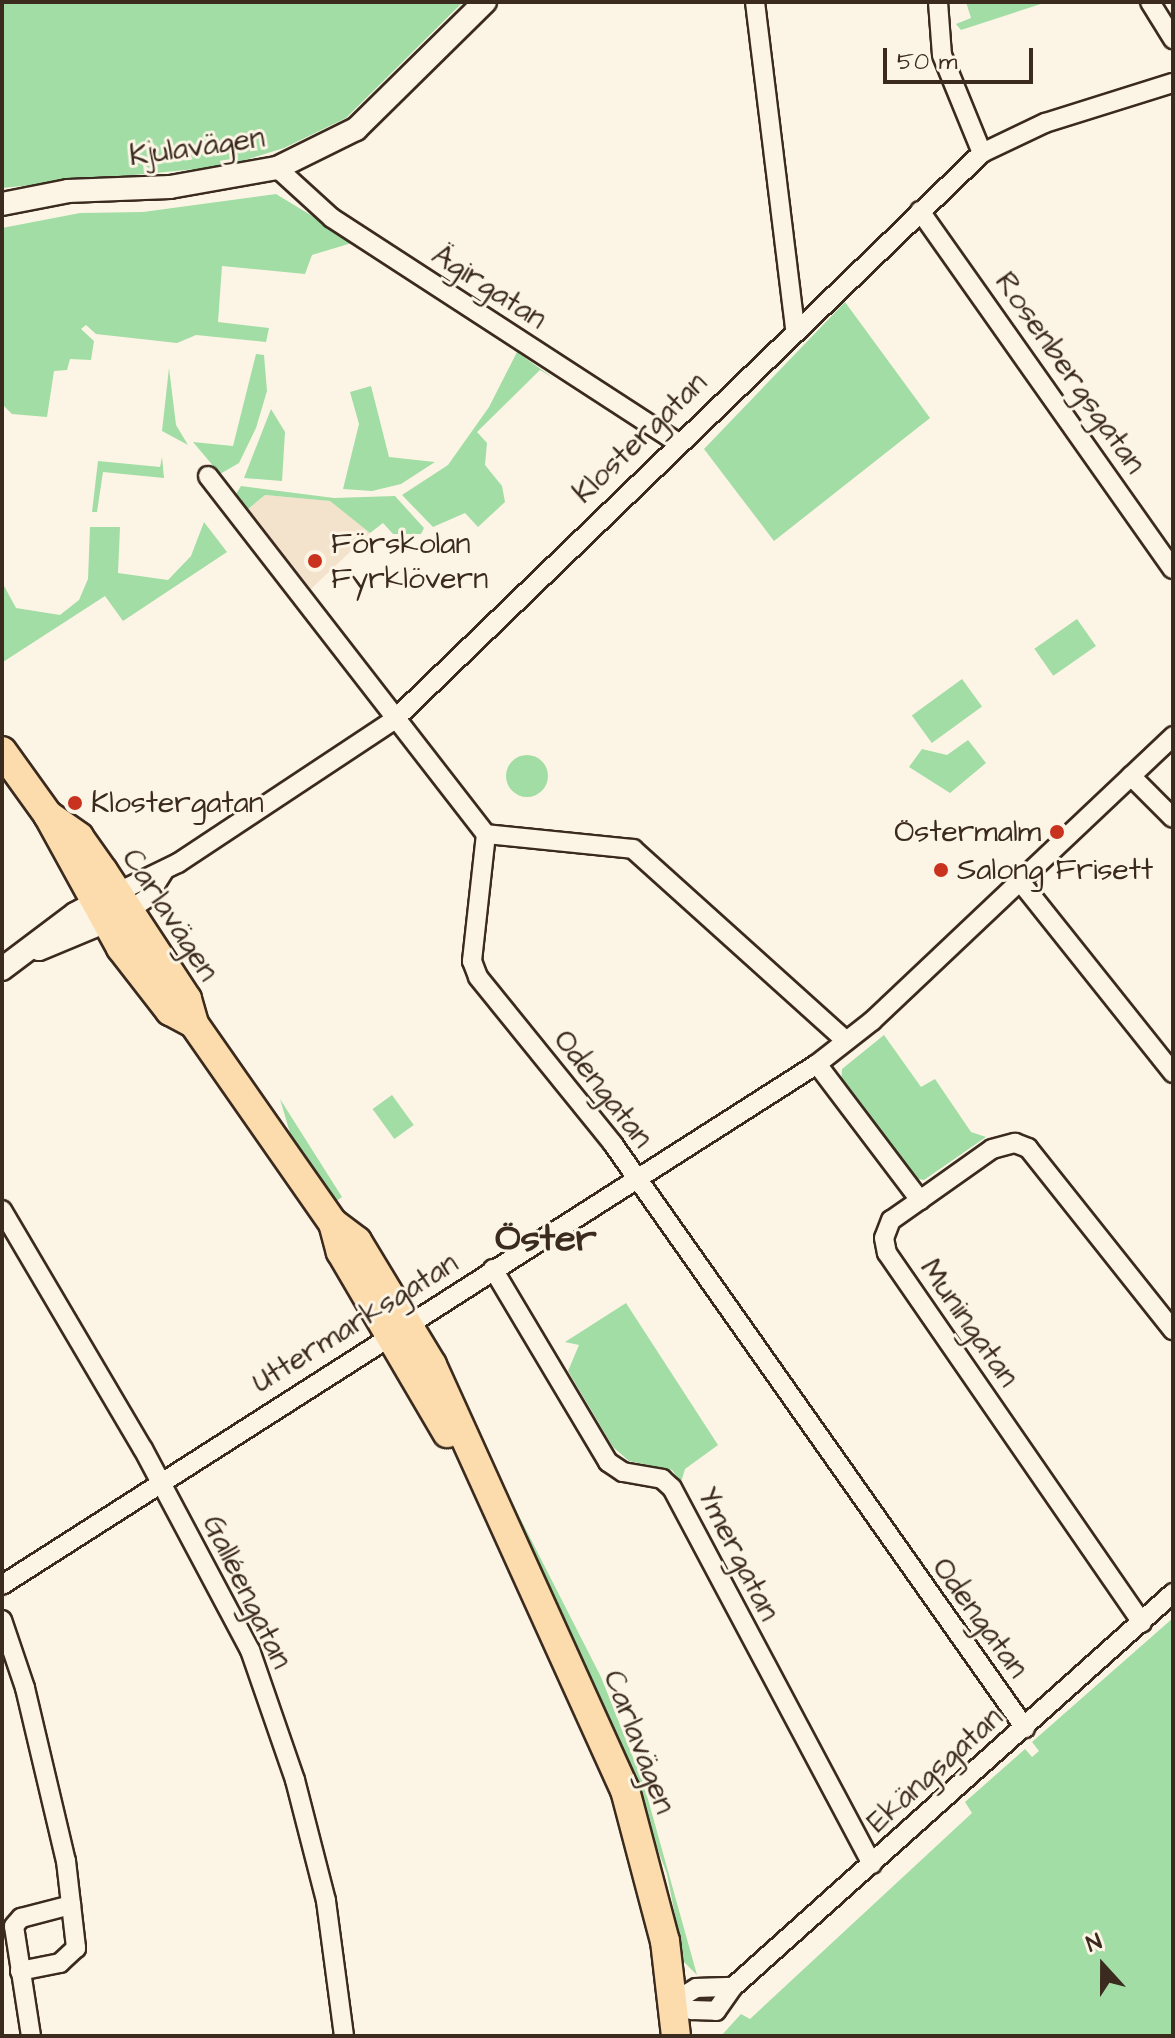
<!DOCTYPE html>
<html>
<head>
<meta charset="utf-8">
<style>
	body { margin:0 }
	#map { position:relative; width:1175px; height:2038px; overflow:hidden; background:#fcf5e5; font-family:"Architects Daughter",sans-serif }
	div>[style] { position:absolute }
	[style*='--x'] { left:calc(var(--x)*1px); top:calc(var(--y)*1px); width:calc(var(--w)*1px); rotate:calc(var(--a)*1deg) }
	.built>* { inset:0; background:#f4e3cc }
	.green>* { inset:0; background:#a1dda4; transform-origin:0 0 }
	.round { border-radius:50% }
	.roads { filter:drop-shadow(2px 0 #3b2a1e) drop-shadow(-2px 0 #3b2a1e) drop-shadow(0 2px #3b2a1e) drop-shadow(0 -2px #3b2a1e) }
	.minor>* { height:18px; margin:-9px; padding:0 9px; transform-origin:9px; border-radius:9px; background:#fcf5e5 }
	.tertiary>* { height:22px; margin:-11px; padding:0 11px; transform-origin:11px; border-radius:11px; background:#fcf5e5 }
	.primary>* { height:28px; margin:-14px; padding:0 14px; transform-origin:14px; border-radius:14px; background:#fcdcac }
	.dots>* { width:22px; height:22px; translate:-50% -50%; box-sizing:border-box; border:4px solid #fcf5e5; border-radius:50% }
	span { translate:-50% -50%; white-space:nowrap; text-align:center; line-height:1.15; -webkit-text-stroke:6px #fcf5e5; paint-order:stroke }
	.street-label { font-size:30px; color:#3b2a1e }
	.poi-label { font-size:30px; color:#3b2a1e }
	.left { translate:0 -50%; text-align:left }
	.right { translate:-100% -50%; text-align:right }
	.district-label { font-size:38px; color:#3b2a1e; font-weight:700 }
	.frame { position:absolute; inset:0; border:4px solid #3b2a1e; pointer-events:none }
	.north { position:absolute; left:1063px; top:1926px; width:80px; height:80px; -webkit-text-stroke:6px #fcf5e5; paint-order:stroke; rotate:339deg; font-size:22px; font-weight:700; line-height:32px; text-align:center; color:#3b2a1e }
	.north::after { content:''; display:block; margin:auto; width:28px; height:36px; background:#3b2a1e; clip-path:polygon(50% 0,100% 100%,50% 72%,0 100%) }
	.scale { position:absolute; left:883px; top:48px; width:150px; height:36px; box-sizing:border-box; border:4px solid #3b2a1e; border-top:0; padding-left:10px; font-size:24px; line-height:28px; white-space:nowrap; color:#3b2a1e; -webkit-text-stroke:6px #fcf5e5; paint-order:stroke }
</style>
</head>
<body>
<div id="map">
	<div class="built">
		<div style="clip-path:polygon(265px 495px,330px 501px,370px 533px,311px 589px,248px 509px)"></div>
	</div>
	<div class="green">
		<div style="clip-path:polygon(2px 2px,463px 2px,346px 118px,284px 148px,226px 166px,2px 188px)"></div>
		<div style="clip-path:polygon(966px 2px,1047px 2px,961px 30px,956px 24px,971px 18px)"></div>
		<div style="clip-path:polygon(276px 194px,355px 242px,312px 255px,305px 274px,222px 266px,218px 322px,269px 328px,266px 342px,196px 335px,177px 343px,96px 334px,86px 325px,81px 329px,94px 341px,91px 360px,70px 359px,67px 370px,54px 371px,47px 417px,12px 414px,2px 404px,2px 228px,80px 213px,143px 212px)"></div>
		<div style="clip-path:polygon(845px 302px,930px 418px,774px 541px,704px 449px)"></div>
		<div style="clip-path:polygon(517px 352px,553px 378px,540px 370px,477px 432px,487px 443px,485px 465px,502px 486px,505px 502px,478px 527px,465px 513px,433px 527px,402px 495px,448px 465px,489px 407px)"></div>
		<div style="clip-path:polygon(256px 354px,264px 355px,267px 391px,256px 428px,239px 463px,220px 474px,193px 442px,233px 446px)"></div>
		<div style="clip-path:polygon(169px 368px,176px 425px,188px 445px,162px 431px)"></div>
		<div style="clip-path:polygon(371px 386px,389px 457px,435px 462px,401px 484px,372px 491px,343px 489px,359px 424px,350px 392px)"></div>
		<div style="clip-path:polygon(271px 409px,285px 432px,282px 481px,244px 478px)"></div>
		<div style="clip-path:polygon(162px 457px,164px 478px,103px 472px,97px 512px,92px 512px,98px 461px,160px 467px)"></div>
		<div style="clip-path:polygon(241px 486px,334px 498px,395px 496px,424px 528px,421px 534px,393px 534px,383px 523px,370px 533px,330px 501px,265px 495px,248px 509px,236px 494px)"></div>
		<div style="clip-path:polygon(204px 522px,227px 552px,123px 621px,105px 596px,3px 662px,3px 688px,2px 685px,2px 582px,16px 608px,60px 615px,79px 600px,88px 579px,90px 527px,120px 527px,118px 573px,168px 580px,191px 556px)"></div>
		<div style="left:1077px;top:619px;width:33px;height:52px;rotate:55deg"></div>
		<div style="left:962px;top:679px;width:34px;height:62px;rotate:54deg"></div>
		<div style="clip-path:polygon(968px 740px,986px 763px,950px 793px,909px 767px,922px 749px,947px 755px)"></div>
		<div class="round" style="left:506px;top:755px;width:42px;height:42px"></div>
		<div style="clip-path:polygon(884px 1035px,921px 1087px,935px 1079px,971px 1132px,986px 1137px,924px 1180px,912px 1178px,841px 1083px,842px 1069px)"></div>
		<div style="left:392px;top:1095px;width:37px;height:24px;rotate:54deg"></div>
		<div style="clip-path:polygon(280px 1099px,342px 1197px,335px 1202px,293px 1143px)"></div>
		<div style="clip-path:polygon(626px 1303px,718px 1445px,685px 1469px,681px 1482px,672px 1470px,629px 1461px,613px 1447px,568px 1371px,579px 1345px,565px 1342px)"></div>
		<div style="clip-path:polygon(490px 1459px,601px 1677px,644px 1785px,697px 1975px,684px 1962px,667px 1874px,603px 1706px)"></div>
		<div style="clip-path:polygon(1173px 1618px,1173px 2036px,721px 2036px,741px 2014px,750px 2019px,972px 1813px,965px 1802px,1025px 1749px,1032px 1757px,1039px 1751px,1032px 1742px)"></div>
	</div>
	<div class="roads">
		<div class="minor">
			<div style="--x:755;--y:2;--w:328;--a:83"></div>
			<div style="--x:938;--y:2;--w:53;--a:85.7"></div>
			<div style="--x:942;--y:55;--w:106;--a:67.8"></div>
			<div style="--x:1150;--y:2;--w:44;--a:58.1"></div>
			<div style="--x:277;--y:168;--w:74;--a:42.3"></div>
			<div style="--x:332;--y:218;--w:413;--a:33"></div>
			<div style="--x:920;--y:211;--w:438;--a:54.8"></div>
			<div style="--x:208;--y:476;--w:453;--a:52.2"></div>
			<div style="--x:486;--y:834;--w:128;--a:96.3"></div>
			<div style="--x:472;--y:961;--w:17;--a:69"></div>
			<div style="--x:478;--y:977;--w:215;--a:51"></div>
			<div style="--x:613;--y:1144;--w:715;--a:54.8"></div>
			<div style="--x:1131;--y:776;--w:59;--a:45"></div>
			<div style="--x:486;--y:834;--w:148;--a:5.8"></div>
			<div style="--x:633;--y:849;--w:285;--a:42"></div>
			<div style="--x:1019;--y:880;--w:247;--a:51.4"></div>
			<div style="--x:116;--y:893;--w:69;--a:-25.8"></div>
			<div style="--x:178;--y:863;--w:259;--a:-33.5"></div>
			<div style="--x:394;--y:720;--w:817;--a:-43.96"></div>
			<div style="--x:982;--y:153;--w:70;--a:-25.5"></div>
			<div style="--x:1045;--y:123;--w:134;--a:-17.4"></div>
			<div style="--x:128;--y:911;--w:23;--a:-34"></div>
			<div style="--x:147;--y:898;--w:32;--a:-58"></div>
			<div style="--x:817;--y:1064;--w:171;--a:52.9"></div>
			<div style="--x:920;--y:1200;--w:35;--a:145"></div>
			<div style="--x:891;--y:1220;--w:19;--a:111"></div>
			<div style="--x:884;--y:1238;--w:15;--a:79"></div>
			<div style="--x:887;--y:1253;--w:449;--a:55.4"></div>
			<div style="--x:920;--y:1200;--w:88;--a:-35.3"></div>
			<div style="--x:992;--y:1149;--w:24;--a:-15"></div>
			<div style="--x:1015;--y:1143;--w:14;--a:21"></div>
			<div style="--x:1028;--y:1148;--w:233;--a:51.5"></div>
			<div style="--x:2;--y:1210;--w:277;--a:59.5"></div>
			<div style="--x:143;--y:1449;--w:228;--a:62"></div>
			<div style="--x:250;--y:1650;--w:138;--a:70.9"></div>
			<div style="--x:295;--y:1780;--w:125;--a:75.6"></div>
			<div style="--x:326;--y:1901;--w:136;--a:82.4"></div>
			<div style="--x:493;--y:1269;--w:225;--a:59.2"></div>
			<div style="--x:608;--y:1462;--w:18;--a:34"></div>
			<div style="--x:623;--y:1472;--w:40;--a:10"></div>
			<div style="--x:662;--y:1479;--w:13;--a:42"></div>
			<div style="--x:672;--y:1488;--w:426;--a:62"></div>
			<div style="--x:2;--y:1585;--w:967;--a:-32.59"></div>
			<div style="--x:817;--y:1064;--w:70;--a:-38"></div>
			<div style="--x:872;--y:1021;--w:415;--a:-43.4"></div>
			<div style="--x:2;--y:1620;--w:72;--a:71.3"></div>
			<div style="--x:25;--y:1688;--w:178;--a:76.7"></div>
			<div style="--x:66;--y:1861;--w:88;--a:83.4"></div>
			<div style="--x:76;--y:1948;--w:22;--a:137"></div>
			<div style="--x:60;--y:1963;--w:41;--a:168.7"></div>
			<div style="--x:673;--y:2002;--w:21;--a:23"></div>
			<div style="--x:692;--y:2010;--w:24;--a:2"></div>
			<div style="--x:716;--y:2011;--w:29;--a:-55"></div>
			<div style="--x:733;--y:1987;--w:591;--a:-41.84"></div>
			<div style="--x:673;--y:2002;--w:27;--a:-31"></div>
			<div style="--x:696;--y:1988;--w:37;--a:-2"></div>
			<div style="--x:31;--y:2036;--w:111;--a:-98.8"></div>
			<div style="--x:14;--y:1926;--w:11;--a:-49"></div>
			<div style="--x:21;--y:1918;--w:52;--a:-14.6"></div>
		</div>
		<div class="tertiary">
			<div style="--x:2;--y:204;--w:67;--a:-11.1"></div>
			<div style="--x:68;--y:191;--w:102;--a:-2.2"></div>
			<div style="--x:170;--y:187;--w:109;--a:-10.1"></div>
			<div style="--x:277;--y:168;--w:88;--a:-26.3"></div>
			<div style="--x:356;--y:129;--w:181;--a:-44.6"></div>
			<div style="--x:39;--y:949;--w:89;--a:-22.5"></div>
			<div style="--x:2;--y:969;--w:91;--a:-37"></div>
			<div style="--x:75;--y:914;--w:38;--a:-28"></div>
		</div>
		<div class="primary">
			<div style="--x:2;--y:751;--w:79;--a:54.3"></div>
			<div style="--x:48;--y:815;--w:152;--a:61.2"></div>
			<div style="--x:121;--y:948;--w:80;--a:52.1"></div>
			<div style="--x:170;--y:1011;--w:27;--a:28"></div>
			<div style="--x:48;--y:815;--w:38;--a:35"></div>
			<div style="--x:79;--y:837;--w:42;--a:54.8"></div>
			<div style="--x:103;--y:871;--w:153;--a:56.7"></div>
			<div style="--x:187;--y:999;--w:26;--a:74"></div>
			<div style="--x:194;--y:1024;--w:243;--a:55.1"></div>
			<div style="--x:333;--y:1223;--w:30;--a:37"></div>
			<div style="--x:357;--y:1241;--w:145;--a:58.8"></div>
			<div style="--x:432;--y:1365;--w:467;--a:65.6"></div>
			<div style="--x:625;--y:1790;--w:156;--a:75.2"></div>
			<div style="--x:665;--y:1941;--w:96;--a:83.4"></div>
			<div style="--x:333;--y:1223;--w:30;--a:75"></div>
			<div style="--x:341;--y:1252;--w:210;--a:59.6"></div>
		</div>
	</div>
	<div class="dots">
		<div style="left:315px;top:561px;background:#c8321e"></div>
		<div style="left:75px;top:803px;background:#c8321e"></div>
		<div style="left:1057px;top:832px;background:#c8321e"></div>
		<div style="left:941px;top:870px;background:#c8321e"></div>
	</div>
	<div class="street-label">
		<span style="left:197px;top:147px;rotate:-8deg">Kjulavägen</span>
		<span style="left:489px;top:287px;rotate:33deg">Ägirgatan</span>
		<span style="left:1070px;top:373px;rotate:55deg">Rosenbergsgatan</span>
		<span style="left:640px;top:438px;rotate:-44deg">Klostergatan</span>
		<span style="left:170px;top:915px;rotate:57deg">Carlavägen</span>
		<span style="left:603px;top:1089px;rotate:52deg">Odengatan</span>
		<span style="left:355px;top:1323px;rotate:-32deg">Uttermarksgatan</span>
		<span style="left:969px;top:1323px;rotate:55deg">Muningatan</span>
		<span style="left:738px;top:1554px;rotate:63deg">Ymergatan</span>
		<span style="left:247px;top:1592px;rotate:64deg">Galléengatan</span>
		<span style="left:980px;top:1618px;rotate:54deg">Odengatan</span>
		<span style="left:639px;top:1742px;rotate:69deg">Carlavägen</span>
		<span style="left:935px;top:1770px;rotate:-42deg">Ekängsgatan</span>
	</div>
	<div class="poi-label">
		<span class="left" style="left:331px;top:561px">Förskolan<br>Fyrklövern</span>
		<span class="left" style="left:91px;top:803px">Klostergatan</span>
		<span class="right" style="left:1041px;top:832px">Östermalm</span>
		<span class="left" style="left:957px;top:870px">Salong Frisett</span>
	</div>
	<div class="district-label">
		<span style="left:546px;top:1240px">Öster</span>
	</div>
	<div class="frame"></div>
	<div class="north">N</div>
	<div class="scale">50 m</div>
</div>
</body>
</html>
